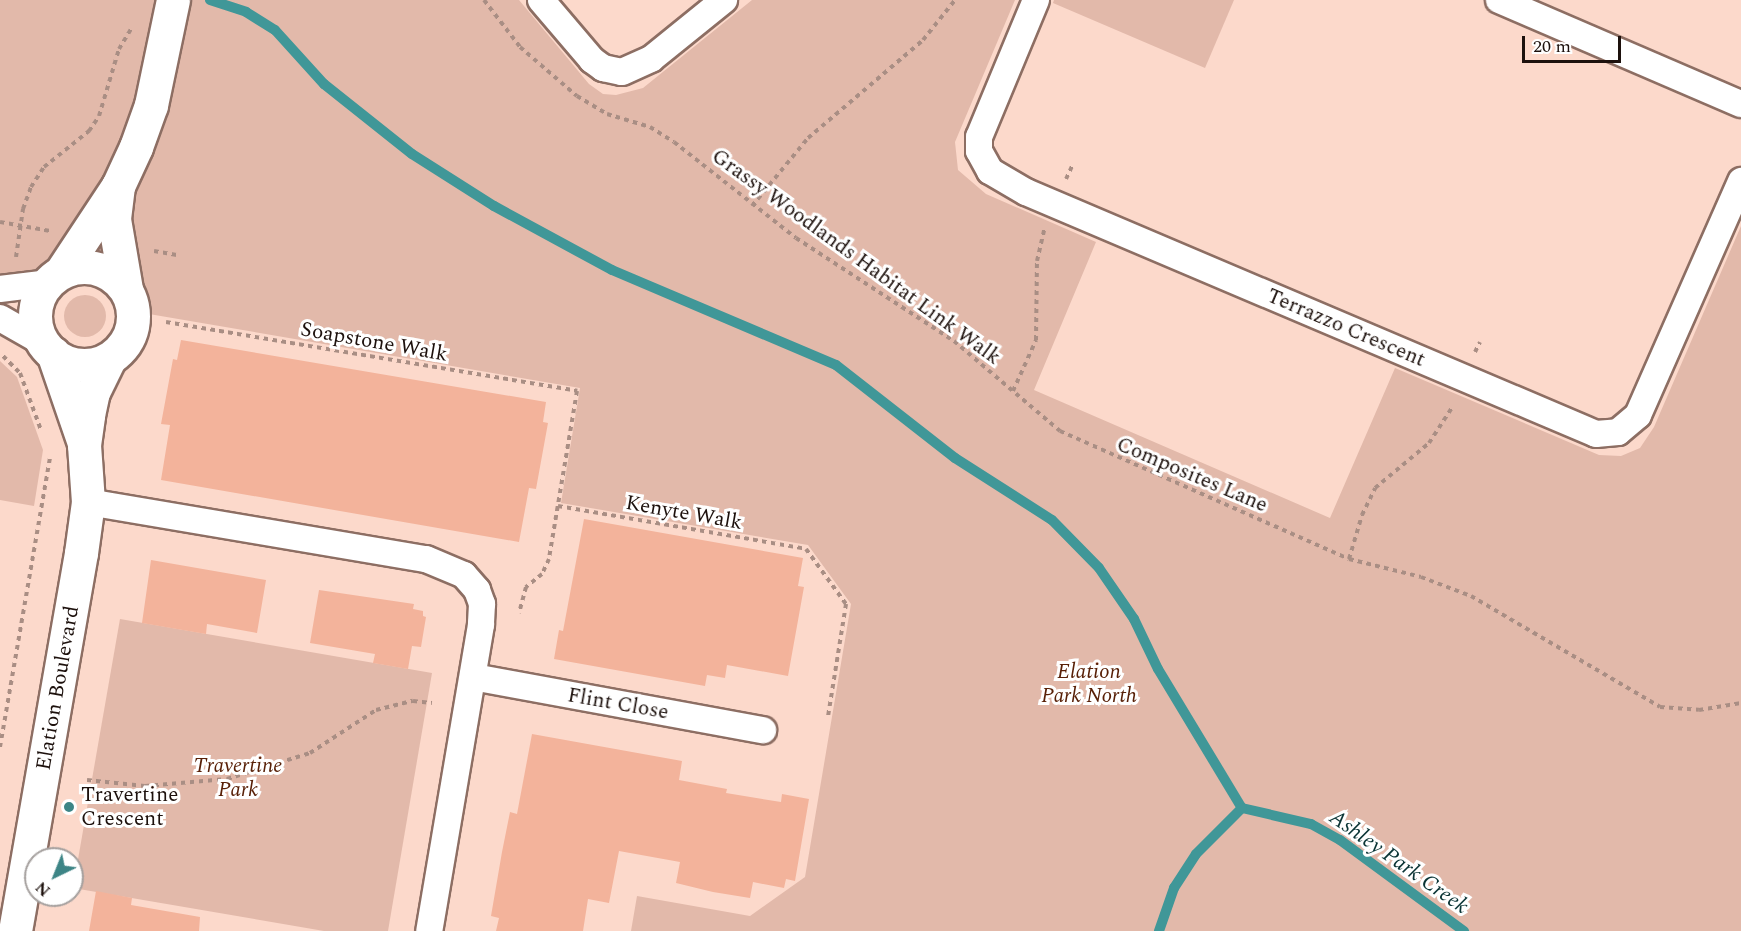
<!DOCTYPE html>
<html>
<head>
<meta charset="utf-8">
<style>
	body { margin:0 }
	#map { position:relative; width:1741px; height:931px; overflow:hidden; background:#fcd9cb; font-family:Spectral,serif }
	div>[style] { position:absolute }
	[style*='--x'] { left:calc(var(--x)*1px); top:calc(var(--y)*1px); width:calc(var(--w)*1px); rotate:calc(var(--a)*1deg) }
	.green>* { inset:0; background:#e2b9aa }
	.round { border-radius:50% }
	.stream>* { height:10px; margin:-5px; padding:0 5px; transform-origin:5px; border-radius:5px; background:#409798 }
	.building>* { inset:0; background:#f3b39b }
	.path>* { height:4px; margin-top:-2px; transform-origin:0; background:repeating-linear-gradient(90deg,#a98e84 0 4.5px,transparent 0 9px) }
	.roads { filter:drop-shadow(2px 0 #8d6e63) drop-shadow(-2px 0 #8d6e63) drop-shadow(0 2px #8d6e63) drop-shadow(0 -2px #8d6e63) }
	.minor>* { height:26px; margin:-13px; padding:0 13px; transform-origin:13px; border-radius:13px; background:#fff }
	.tertiary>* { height:33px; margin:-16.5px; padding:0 16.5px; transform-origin:16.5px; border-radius:16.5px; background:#fff }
	.tertiary>.ring { margin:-16.5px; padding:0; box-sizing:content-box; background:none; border:33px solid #fff; border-radius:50% }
	.dots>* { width:16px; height:16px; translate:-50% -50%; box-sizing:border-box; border:3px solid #fff; border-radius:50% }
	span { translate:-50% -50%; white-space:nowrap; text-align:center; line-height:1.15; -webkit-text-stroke:6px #fff; paint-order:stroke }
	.street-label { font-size:21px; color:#1d110d }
	.park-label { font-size:21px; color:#582007; font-style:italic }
	.poi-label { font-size:21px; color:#1d110d }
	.left { translate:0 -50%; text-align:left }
	.water-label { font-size:22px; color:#0a3435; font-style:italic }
	.north { position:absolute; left:24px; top:847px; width:60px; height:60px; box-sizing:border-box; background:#fff; border:2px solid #a5a09e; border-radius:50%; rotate:223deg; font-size:16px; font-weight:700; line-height:24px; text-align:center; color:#1d110d }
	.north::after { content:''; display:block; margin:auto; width:21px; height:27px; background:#3d8586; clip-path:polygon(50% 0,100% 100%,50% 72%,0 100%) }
	.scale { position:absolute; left:1522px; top:36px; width:99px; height:27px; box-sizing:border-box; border:3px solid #1d110d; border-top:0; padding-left:8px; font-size:18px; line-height:21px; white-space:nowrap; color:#1d110d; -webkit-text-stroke:4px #fff; paint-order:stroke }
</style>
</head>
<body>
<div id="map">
	<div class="green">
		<div style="clip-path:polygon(0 0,519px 0,589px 84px,603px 94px,616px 95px,643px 88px,752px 0,1015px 0,955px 142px,958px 170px,986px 194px,1096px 242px,1034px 390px,1330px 518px,1395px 368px,1599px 455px,1621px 456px,1640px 448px,1654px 427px,1741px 226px,1741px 931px,631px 931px,637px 896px,750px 916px,805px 877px,851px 604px,808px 545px,561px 503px,580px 388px,149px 314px,140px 284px,109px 257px,99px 254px,67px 256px,24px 275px,0 279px)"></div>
		<div style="clip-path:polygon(1054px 0,1234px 0,1205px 68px,1053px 3px)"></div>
		<div class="round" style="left:64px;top:295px;width:42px;height:42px"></div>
		<div style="clip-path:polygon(0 361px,17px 377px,43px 450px,34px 506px,0 500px)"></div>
		<div style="clip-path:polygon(120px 619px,432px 673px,388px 931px,324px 931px,73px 888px)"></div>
	</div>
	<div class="stream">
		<div style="--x:210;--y:0;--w:38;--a:18"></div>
		<div style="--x:246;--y:12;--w:34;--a:32"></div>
		<div style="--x:275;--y:30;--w:73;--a:47.8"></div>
		<div style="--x:324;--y:84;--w:112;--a:38.5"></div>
		<div style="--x:412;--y:154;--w:97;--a:32.4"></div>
		<div style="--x:494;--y:206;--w:134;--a:28.5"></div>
		<div style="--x:612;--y:270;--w:243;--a:23"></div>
		<div style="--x:836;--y:365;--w:151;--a:38"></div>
		<div style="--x:955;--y:458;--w:115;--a:32.6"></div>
		<div style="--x:1052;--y:520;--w:67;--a:45.6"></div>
		<div style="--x:1099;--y:568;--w:62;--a:55.5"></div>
		<div style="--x:1134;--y:619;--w:55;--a:64.4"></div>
		<div style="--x:1158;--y:669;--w:162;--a:58.9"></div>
		<div style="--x:1242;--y:808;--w:71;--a:13.1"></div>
		<div style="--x:1311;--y:824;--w:33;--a:29"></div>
		<div style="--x:1340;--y:840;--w:154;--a:36.3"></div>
		<div style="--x:1159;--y:931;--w:46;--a:-70.8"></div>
		<div style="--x:1174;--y:888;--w:40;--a:-57.1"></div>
		<div style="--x:1196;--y:854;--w:65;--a:-45"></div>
	</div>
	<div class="building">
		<div style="clip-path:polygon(181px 340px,546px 402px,543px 422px,548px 423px,536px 489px,529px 488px,519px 542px,161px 480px,170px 425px,161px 424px,173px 359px,177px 360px)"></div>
		<div style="clip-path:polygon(584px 519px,803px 558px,798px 586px,804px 587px,788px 676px,727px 665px,725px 678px,707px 675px,705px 686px,554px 659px,559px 630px,563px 631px)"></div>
		<div style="clip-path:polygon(151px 560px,266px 580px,257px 633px,207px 624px,206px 634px,142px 623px)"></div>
		<div style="clip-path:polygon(319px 590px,414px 604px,413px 609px,423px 611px,423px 616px,426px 617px,421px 647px,412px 646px,408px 669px,373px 663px,375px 654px,310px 643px)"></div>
		<div style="clip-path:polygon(532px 734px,682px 761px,679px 780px,727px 789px,726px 793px,781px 802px,782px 794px,809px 799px,795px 881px,786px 879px,784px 888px,753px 882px,750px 898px,713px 892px,676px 883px,680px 862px,619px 851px,609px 903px,588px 899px,583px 931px,496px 931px,499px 918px,491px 916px,502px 852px,510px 812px,517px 814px)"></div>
		<div style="clip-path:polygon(96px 891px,132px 898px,131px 905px,200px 917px,199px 931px,89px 931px)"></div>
	</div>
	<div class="path">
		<div style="--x:484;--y:0;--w:59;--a:52.5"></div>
		<div style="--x:520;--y:47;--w:75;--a:40.7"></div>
		<div style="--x:577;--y:96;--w:35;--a:31"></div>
		<div style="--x:607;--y:114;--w:45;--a:16.8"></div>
		<div style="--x:650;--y:127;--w:28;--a:32"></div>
		<div style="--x:674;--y:142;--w:155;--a:38.2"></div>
		<div style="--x:796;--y:238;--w:189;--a:33.1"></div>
		<div style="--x:954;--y:341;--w:139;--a:40.3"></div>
		<div style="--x:1060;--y:431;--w:316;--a:23.9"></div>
		<div style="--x:1349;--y:559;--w:74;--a:14"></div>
		<div style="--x:1421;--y:577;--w:53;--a:20.8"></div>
		<div style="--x:1471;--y:596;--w:219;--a:30.4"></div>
		<div style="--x:1660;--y:707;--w:39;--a:4"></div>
		<div style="--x:1699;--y:710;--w:43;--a:-9.5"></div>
		<div style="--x:1066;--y:179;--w:14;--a:-65"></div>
		<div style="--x:752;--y:206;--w:88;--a:-50.5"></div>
		<div style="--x:808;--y:138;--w:151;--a:-40.4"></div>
		<div style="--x:923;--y:40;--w:51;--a:-51.3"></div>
		<div style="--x:0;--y:222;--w:51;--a:10.2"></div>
		<div style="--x:154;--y:251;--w:23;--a:10"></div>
		<div style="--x:16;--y:257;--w:49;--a:-81.7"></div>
		<div style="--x:23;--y:209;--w:23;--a:-70"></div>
		<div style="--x:31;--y:187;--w:24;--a:-57"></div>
		<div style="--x:44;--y:167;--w:58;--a:-38.7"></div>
		<div style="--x:89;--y:131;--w:18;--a:-56"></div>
		<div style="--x:99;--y:116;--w:70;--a:-73.4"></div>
		<div style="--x:119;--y:49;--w:23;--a:-59"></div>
		<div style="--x:166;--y:322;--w:417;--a:9.5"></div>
		<div style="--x:577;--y:391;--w:170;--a:99.5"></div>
		<div style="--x:549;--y:559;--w:17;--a:115"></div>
		<div style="--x:542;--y:574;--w:21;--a:141"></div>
		<div style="--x:526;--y:587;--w:27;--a:105"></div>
		<div style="--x:1475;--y:352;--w:11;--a:-63"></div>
		<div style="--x:3;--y:356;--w:24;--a:45"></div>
		<div style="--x:20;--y:373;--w:61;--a:69.8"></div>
		<div style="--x:1013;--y:391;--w:56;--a:-65.7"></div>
		<div style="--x:1036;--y:340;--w:79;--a:-89.3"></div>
		<div style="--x:1037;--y:261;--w:32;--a:-77"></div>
		<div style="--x:558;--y:506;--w:252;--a:9.8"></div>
		<div style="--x:806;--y:549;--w:68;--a:54"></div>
		<div style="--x:846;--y:604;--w:114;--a:99.1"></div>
		<div style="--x:1349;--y:559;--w:46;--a:-73.5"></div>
		<div style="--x:1362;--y:515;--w:30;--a:-64"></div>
		<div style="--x:1375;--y:488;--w:70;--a:-39.8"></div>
		<div style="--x:1429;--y:443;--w:44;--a:-57"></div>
		<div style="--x:0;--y:747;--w:294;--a:-80.2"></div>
		<div style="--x:87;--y:780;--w:58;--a:5.9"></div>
		<div style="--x:145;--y:786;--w:82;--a:-4.9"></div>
		<div style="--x:227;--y:779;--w:87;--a:-17.4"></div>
		<div style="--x:310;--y:753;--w:79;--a:-33.1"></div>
		<div style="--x:376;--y:710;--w:38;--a:-14"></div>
		<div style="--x:413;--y:701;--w:19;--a:6"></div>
	</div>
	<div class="roads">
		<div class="minor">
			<div style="--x:541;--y:0;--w:79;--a:49.6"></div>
			<div style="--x:592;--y:60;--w:14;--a:36"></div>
			<div style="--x:603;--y:68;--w:19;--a:12"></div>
			<div style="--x:622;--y:72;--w:32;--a:-24"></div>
			<div style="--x:651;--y:59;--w:94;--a:-38.9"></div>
			<div style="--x:1036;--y:0;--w:148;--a:112.6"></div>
			<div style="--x:979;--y:137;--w:14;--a:90"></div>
			<div style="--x:979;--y:151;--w:23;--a:61"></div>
			<div style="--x:990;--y:171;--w:42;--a:30.3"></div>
			<div style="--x:1026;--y:192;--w:619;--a:23"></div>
			<div style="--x:1596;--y:434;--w:22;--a:-5"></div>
			<div style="--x:1618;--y:432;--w:26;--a:-40"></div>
			<div style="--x:1638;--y:415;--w:256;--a:-66.2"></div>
			<div style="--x:1499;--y:0;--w:263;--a:23.3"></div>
			<div style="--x:0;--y:289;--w:48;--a:-7.1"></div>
			<div style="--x:0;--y:318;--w:48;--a:29.7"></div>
			<div style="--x:88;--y:502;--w:343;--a:9.6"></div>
			<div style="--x:426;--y:559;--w:41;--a:22.8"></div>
			<div style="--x:464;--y:575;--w:20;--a:49"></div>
			<div style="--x:477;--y:590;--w:15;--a:70"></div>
			<div style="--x:482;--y:604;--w:21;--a:93"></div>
			<div style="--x:481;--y:625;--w:310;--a:99.6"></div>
			<div style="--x:473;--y:677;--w:295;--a:10.4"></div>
		</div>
		<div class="tertiary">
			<div style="--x:118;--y:186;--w:33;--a:97"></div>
			<div style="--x:114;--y:219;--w:71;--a:80.3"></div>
			<div class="ring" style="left:35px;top:267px;width:65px;height:65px"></div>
			<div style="--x:61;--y:272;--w:103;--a:-56.5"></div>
			<div style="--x:118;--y:186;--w:43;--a:-65.2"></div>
			<div style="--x:136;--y:147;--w:45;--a:-70.3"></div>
			<div style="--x:151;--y:105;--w:107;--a:-78.2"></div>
			<div style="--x:53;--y:353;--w:95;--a:71"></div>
			<div style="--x:15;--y:931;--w:384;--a:-80.1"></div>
			<div style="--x:81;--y:553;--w:51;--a:-82.2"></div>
			<div style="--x:88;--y:502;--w:57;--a:-94"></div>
			<div style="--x:84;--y:445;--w:30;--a:-82"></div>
			<div style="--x:88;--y:415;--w:24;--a:-78"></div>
			<div style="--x:93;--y:392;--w:37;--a:-64"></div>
		</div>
	</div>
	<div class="dots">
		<div style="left:69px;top:807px;background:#3d8586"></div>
	</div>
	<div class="street-label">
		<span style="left:856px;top:257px;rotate:36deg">Grassy Woodlands Habitat Link Walk</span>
		<span style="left:1346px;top:328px;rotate:23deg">Terrazzo Crescent</span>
		<span style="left:374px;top:342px;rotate:10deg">Soapstone Walk</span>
		<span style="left:1192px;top:475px;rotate:23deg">Composites Lane</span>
		<span style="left:684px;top:513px;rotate:10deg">Kenyte Walk</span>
		<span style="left:58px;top:688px;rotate:-80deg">Elation Boulevard</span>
		<span style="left:618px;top:704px;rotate:10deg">Flint Close</span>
	</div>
	<div class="park-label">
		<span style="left:1089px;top:684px">Elation<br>Park North</span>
		<span style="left:238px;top:778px">Travertine<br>Park</span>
	</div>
	<div class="poi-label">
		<span class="left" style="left:81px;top:807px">Travertine<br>Crescent</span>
	</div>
	<div class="water-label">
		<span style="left:1399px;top:862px;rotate:35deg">Ashley Park Creek</span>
	</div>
	<div class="north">N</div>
	<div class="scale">20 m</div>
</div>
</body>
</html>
